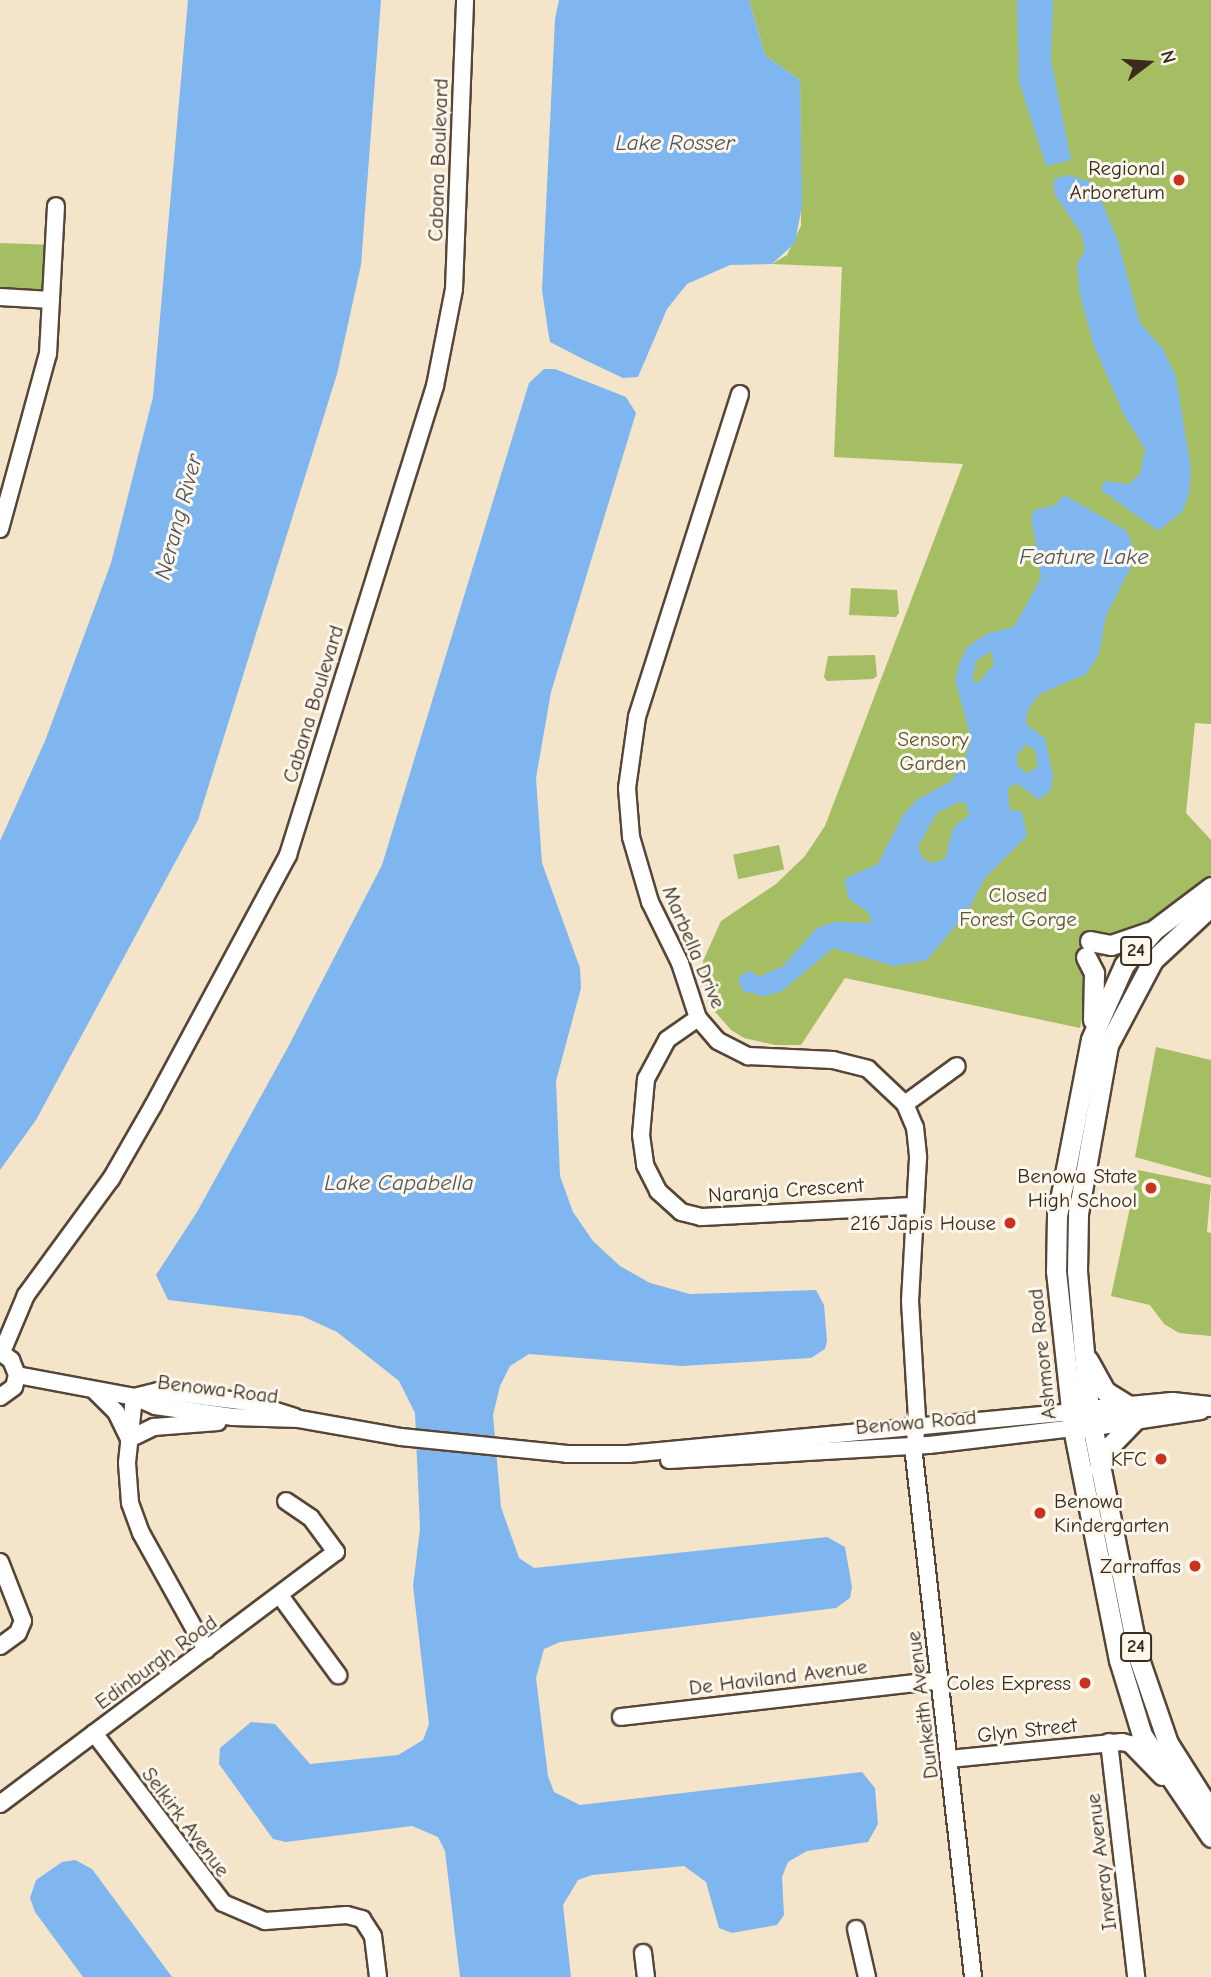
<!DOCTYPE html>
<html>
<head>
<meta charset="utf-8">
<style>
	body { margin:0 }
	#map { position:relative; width:1211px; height:1977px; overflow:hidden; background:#f4e4ca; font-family:"Comic Neue",sans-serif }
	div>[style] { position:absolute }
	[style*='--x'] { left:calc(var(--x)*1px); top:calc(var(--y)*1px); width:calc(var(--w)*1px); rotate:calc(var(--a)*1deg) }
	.green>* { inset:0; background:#a5be63; transform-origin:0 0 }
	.water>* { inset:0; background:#80b6ef }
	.roads { filter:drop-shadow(2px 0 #574638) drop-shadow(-2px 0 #574638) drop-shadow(0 2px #574638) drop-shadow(0 -2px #574638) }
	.minor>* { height:16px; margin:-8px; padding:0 8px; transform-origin:8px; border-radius:8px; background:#fff }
	.major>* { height:19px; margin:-9.5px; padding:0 9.5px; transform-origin:9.5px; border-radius:9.5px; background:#fff }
	.dots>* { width:19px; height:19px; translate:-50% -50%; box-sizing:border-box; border:4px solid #fbf7ec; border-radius:50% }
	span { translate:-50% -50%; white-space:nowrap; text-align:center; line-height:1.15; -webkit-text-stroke:6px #fbf7ec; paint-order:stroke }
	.shield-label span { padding:2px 5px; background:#fbf7ec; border:2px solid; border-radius:5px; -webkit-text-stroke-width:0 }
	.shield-label { font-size:19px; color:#3b2a1e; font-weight:700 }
	.street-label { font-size:21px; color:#3b2a1e }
	.poi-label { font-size:21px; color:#3b2a1e }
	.right { translate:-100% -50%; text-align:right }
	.left { translate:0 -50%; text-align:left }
	.park-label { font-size:21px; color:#5b5633 }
	.water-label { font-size:23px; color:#50545d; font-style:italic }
	.north { position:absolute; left:1113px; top:28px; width:70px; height:70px; -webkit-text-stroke:5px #fbf7ec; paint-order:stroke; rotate:73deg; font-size:19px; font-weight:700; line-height:28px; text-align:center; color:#3b2a1e }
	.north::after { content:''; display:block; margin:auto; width:24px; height:32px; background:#3b2a1e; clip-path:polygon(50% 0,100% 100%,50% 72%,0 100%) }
</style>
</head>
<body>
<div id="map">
	<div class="green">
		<div style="clip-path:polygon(749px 0,1211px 0,1211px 724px,1195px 723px,1186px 813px,1211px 840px,1211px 880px,1133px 935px,1129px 929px,1117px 947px,1095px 961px,1080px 1028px,845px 978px,801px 1045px,775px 1045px,744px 1038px,731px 1030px,710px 1006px,705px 993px,703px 961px,721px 921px,776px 884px,805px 856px,825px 826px,963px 464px,834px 457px,842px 267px,772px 264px,787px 255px,801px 226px,800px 80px,765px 55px)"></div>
		<div style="left:0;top:243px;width:48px;height:45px;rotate:2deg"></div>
		<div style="clip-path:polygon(851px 588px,897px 590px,899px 613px,896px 617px,849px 615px)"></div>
		<div style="clip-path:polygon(875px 655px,877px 676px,873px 679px,827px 681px,824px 677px,828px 656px)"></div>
		<div style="left:779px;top:845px;width:25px;height:47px;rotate:78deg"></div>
		<div style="clip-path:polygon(1156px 1047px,1211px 1060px,1211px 1178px,1135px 1157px)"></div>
		<div style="clip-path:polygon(1138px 1170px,1211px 1185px,1207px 1232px,1211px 1233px,1211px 1336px,1179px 1333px,1164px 1324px,1150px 1305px,1111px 1296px)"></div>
	</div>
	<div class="water">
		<div style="clip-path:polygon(188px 0,381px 0,361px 265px,337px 374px,198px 820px,36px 1120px,0 1170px,0 841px,45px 741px,111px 563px,153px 397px)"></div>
		<div style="clip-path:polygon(559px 0,749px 0,765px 55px,800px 80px,802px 206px,795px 243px,772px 264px,730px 265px,687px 284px,667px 309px,638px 377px,623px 378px,585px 360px,550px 342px,548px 331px,542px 290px,555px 19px)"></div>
		<div style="clip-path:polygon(1017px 0,1053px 0,1051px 60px,1071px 160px,1046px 166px,1019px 82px)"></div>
		<div style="clip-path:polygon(1068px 175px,1094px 183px,1118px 241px,1140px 323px,1163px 349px,1176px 377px,1191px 469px,1189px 493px,1183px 511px,1158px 531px,1101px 490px,1104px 481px,1129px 484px,1140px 474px,1145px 449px,1124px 415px,1094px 346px,1080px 295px,1077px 264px,1085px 250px,1082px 235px,1054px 193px,1054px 179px)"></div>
		<div style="clip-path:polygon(544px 369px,555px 369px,626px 397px,636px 413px,551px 692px,536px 778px,542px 863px,580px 968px,581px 988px,556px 1081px,560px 1176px,573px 1212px,593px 1241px,620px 1266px,650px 1283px,690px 1294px,816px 1290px,824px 1305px,827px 1341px,825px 1349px,811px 1358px,682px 1366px,529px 1354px,510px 1366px,500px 1386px,493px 1415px,501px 1507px,519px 1558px,534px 1568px,827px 1537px,845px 1547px,852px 1587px,850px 1598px,836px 1608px,560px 1642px,544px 1649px,536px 1678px,548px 1776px,554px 1792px,580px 1805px,862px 1772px,875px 1788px,878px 1824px,868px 1842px,807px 1851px,788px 1862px,782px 1877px,784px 1915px,777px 1925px,732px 1933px,719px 1928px,706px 1882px,684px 1866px,592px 1875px,578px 1880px,563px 1905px,571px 1977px,460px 1977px,445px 1851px,438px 1837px,412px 1826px,286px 1842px,273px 1839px,219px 1764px,220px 1748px,251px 1722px,275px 1724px,310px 1764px,398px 1755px,423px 1740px,429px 1724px,413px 1586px,420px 1529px,415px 1413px,399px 1381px,337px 1332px,302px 1316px,168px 1300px,156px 1275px,197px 1212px,287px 1049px,382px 865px,529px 383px)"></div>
		<div style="clip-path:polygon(evenodd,1064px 495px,1127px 531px,1134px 550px,1130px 569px,1106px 616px,1099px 654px,1086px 674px,1040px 694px,1028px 709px,1026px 724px,1045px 738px,1053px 776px,1051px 790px,1039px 800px,1018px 784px,1008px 787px,1009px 809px,1022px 812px,1027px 836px,985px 878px,967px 912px,927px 960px,894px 966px,833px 948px,782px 991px,764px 996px,743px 991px,738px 980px,742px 974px,751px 971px,758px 977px,783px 966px,817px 928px,834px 922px,872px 923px,869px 913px,849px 899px,844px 879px,878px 864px,903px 815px,918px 799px,950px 782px,963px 765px,971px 738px,955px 679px,960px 662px,967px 647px,988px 633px,1014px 627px,1041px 578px,1031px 516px,1035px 510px,1055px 505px,1064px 495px,991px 651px,994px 664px,978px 683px,972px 681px,976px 661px,991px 651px,1064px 495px,1027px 744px,1035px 751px,1038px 766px,1027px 774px,1017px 765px,1017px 754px,1027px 744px,1064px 495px,959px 802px,965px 802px,969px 815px,953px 828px,945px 859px,932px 863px,922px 858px,918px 846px,937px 813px,959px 802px)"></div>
		<div style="clip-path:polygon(75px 1860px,92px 1869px,172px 1977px,83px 1977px,35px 1912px,30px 1898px,36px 1880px,62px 1862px)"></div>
	</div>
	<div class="roads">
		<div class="minor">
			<div style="--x:0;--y:297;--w:51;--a:3.4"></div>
			<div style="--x:740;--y:394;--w:339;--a:107.7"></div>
			<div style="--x:637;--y:717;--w:72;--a:98"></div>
			<div style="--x:627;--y:788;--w:49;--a:85.3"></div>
			<div style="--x:631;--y:837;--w:68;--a:73.7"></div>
			<div style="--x:650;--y:902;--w:68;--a:63.8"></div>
			<div style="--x:680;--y:963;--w:58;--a:71.9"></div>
			<div style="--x:698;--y:1018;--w:30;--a:49"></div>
			<div style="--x:718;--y:1041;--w:34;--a:27"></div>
			<div style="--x:748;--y:1056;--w:85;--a:2.7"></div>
			<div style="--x:833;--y:1060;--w:36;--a:14"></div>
			<div style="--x:868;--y:1069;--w:51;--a:43.4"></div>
			<div style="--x:905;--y:1104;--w:25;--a:67"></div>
			<div style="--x:915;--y:1127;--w:31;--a:84"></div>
			<div style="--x:918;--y:1158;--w:143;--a:93.2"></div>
			<div style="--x:910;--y:1301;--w:119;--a:86.6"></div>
			<div style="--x:917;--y:1420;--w:35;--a:95"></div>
			<div style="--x:914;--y:1455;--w:525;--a:83.55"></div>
			<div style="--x:0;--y:529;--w:181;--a:-74.7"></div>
			<div style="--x:48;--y:354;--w:148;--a:-86.9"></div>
			<div style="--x:698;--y:1018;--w:38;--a:145"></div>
			<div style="--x:667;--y:1040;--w:44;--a:118.3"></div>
			<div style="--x:646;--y:1079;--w:56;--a:95.1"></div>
			<div style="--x:641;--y:1135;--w:30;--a:82"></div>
			<div style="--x:645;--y:1165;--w:29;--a:63"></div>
			<div style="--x:658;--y:1191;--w:31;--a:42"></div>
			<div style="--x:681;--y:1212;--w:21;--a:14"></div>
			<div style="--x:701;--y:1217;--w:212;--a:-3"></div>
			<div style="--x:905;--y:1104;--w:64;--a:-36.2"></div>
			<div style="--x:0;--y:1352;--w:14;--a:36"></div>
			<div style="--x:11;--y:1360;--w:16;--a:68"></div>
			<div style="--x:17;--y:1375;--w:12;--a:104"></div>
			<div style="--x:14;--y:1387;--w:17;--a:144"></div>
			<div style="--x:2;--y:1352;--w:62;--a:-67.2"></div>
			<div style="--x:26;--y:1295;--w:144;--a:-53.8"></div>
			<div style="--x:111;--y:1179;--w:84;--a:-60.1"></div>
			<div style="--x:153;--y:1106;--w:285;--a:-61.7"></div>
			<div style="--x:288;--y:855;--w:491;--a:-72.6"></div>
			<div style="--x:435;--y:386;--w:99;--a:-78.9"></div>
			<div style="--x:454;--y:289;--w:289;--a:-87.8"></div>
			<div style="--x:17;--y:1375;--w:119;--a:10.6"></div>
			<div style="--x:134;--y:1397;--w:25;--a:-14"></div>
			<div style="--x:158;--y:1391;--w:91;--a:7"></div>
			<div style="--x:248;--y:1402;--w:49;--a:17.7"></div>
			<div style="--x:95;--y:1391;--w:30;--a:45"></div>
			<div style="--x:116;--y:1412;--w:30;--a:64"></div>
			<div style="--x:129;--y:1439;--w:28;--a:-26"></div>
			<div style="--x:154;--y:1427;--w:64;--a:-4.5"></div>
			<div style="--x:134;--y:1397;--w:23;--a:23"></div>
			<div style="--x:155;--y:1406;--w:79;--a:8"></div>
			<div style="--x:233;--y:1417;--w:66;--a:1.7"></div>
			<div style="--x:299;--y:1419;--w:104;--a:10"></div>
			<div style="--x:401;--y:1437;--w:167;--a:5.8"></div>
			<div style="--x:567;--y:1454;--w:61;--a:0"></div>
			<div style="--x:628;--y:1454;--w:445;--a:-5.4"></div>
			<div style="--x:134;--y:1397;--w:66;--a:96.1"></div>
			<div style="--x:127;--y:1463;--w:40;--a:85.7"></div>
			<div style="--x:130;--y:1503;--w:32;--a:70"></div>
			<div style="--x:141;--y:1533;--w:134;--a:60.9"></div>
			<div style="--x:669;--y:1460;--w:260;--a:-3.3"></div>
			<div style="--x:929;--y:1445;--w:145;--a:-6.7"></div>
			<div style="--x:0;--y:1562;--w:63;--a:68.7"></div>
			<div style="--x:23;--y:1621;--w:13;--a:113"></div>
			<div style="--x:18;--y:1633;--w:22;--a:144"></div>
			<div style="--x:281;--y:1597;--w:97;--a:53.8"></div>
			<div style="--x:621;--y:1717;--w:321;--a:-6.6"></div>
			<div style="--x:94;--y:1733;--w:213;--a:52.8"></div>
			<div style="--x:223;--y:1903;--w:46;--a:23.2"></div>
			<div style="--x:265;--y:1921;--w:82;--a:-4.2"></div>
			<div style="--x:347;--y:1915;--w:16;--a:15"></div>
			<div style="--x:362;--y:1919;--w:20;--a:57"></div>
			<div style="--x:373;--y:1936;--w:41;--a:83"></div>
			<div style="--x:1109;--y:1742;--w:237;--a:83.4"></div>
			<div style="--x:949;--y:1759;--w:174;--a:-5.6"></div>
			<div style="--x:1122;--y:1742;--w:8;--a:14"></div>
			<div style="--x:1130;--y:1744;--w:46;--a:45.9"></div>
			<div style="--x:0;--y:1804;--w:420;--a:-36.9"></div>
			<div style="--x:336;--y:1552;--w:42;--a:-126.3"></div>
			<div style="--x:311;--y:1518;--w:30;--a:-146"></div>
			<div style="--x:856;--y:1929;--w:49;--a:77.1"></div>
			<div style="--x:643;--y:1953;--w:24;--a:83"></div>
		</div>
		<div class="major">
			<div style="--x:1211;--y:887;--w:71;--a:143"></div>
			<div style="--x:1154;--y:930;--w:46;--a:130.6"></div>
			<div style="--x:1124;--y:965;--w:81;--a:114"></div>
			<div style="--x:1091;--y:1039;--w:180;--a:100.9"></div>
			<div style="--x:1057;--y:1216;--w:55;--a:91"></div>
			<div style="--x:1056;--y:1271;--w:158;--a:83.8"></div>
			<div style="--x:1073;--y:1428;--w:237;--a:78.8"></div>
			<div style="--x:1119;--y:1660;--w:78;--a:73"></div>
			<div style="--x:1142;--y:1735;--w:123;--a:55.9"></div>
			<div style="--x:1211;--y:906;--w:79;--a:137"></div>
			<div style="--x:1153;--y:960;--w:96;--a:117.9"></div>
			<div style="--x:1108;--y:1045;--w:172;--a:100.1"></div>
			<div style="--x:1078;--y:1214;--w:57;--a:91"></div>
			<div style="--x:1077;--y:1271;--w:140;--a:85.1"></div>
			<div style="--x:1089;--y:1410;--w:251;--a:78.7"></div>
			<div style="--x:1138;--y:1656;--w:92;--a:71"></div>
			<div style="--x:1168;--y:1743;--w:80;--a:57.7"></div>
			<div style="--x:1090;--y:941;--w:21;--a:11"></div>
			<div style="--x:1111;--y:945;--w:40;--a:-18.9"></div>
			<div style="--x:1086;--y:957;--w:18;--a:63"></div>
			<div style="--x:1094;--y:973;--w:47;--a:91.2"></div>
			<div style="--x:1088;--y:1360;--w:35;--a:61"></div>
			<div style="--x:1105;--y:1391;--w:26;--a:32"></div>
			<div style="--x:1077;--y:1411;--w:95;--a:-5.4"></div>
			<div style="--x:1172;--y:1402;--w:39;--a:6"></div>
			<div style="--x:1081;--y:1427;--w:120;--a:-8.6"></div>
			<div style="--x:1099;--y:1468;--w:21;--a:-67"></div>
			<div style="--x:1107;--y:1449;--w:40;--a:-46"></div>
		</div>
	</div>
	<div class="dots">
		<div style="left:1179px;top:180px;background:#c8321e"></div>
		<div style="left:1151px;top:1188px;background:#c8321e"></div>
		<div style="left:1010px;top:1223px;background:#c8321e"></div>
		<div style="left:1161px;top:1459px;background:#c8321e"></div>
		<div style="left:1040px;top:1513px;background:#c8321e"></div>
		<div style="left:1195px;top:1566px;background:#c8321e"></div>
		<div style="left:1085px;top:1683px;background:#c8321e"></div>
	</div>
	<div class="shield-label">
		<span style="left:1136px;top:951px">24</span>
		<span style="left:1136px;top:1647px">24</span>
	</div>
	<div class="street-label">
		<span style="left:438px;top:160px;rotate:-88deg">Cabana Boulevard</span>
		<span style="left:313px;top:704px;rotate:-73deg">Cabana Boulevard</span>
		<span style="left:694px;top:947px;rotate:67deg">Marbella Drive</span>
		<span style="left:786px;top:1190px;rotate:-4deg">Naranja Crescent</span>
		<span style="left:1042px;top:1354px;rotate:-96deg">Ashmore Road</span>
		<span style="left:218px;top:1389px;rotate:7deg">Benowa Road</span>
		<span style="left:916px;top:1422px;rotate:-5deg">Benowa Road</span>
		<span style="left:156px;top:1662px;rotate:-36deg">Edinburgh Road</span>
		<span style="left:778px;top:1677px;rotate:-7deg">De Haviland Avenue</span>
		<span style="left:922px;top:1705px;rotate:-97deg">Dunkeith Avenue</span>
		<span style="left:1027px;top:1730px;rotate:-6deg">Glyn Street</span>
		<span style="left:186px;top:1822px;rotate:53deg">Selkirk Avenue</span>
		<span style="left:1101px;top:1862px;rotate:-97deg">Inveray Avenue</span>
	</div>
	<div class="poi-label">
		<span class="right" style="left:1165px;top:180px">Regional<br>Arboretum</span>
		<span class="right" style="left:1137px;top:1188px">Benowa State<br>High School</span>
		<span class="right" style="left:996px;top:1223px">216 Japis House</span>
		<span class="right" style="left:1147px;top:1459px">KFC</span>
		<span class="left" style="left:1054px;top:1513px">Benowa<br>Kindergarten</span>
		<span class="right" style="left:1181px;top:1566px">Zarraffas</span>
		<span class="right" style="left:1071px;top:1683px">Coles Express</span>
	</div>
	<div class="park-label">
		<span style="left:933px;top:751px">Sensory<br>Garden</span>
		<span style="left:1018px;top:907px">Closed<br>Forest Gorge</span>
	</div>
	<div class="water-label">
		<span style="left:675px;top:143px">Lake Rosser</span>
		<span style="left:179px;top:517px;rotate:-75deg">Nerang River</span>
		<span style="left:1084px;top:557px">Feature Lake</span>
		<span style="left:399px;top:1183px">Lake Capabella</span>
	</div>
	<div class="north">N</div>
</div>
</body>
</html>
